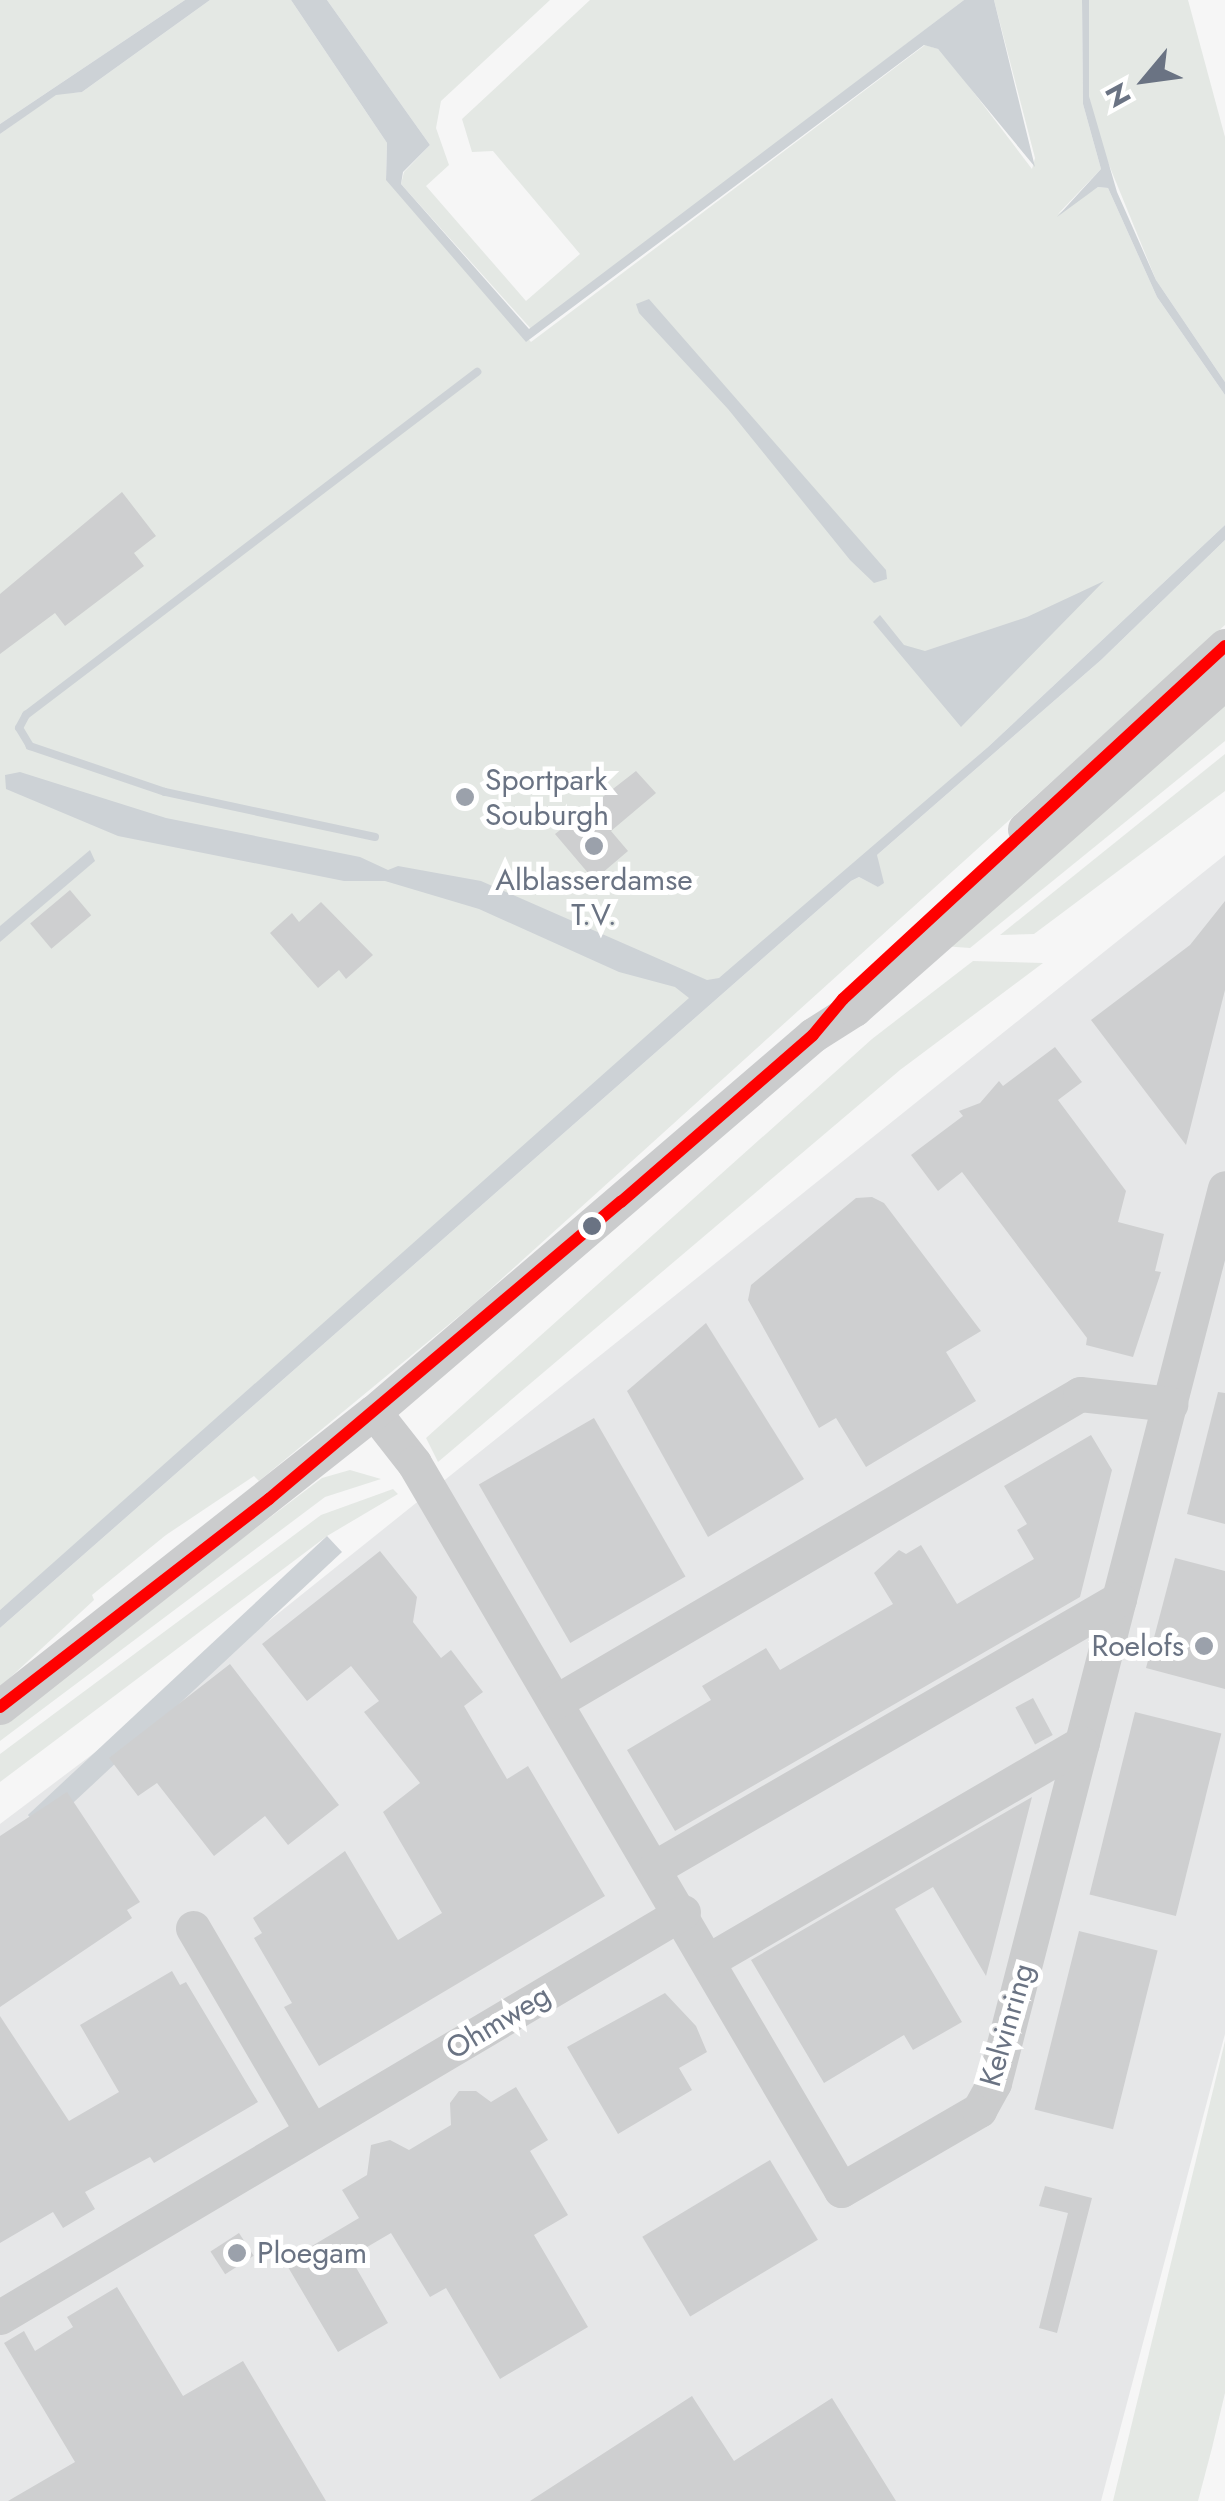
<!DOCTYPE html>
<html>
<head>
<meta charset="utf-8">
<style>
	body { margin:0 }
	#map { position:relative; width:1225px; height:2501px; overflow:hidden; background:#f6f6f6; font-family:Jost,sans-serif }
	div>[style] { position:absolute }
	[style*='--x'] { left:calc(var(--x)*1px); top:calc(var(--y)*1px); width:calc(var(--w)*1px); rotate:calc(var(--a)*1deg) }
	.built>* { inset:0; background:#e6e7e8 }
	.green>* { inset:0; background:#e4e8e4 }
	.water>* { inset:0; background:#cdd2d6; transform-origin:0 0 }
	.stream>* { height:8px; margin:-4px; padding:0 4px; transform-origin:4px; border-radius:4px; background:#cdd2d6 }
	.building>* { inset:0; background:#cecfd0; transform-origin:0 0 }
	.minor>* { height:35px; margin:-17.5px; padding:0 17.5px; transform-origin:17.5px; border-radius:17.5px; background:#cbcccd }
	.bus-1>* { height:12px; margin:-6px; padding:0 6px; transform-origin:6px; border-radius:6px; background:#f00 }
	.dots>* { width:28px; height:28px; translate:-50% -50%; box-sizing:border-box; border:5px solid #fff; border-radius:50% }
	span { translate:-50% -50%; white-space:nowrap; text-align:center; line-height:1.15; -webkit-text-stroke:10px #fff; paint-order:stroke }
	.poi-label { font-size:30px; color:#6a7383 }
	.left { translate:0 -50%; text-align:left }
	.right { translate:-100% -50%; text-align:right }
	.street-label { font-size:30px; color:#6a7383 }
	.north { position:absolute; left:1095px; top:30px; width:100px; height:100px; -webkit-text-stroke:8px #fff; paint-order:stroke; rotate:241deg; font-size:28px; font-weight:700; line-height:40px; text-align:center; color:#6a7383 }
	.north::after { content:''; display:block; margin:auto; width:35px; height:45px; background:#6a7383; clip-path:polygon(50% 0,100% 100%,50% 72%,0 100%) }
</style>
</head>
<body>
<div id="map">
	<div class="built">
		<div style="clip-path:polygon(1225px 855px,1225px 2034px,1101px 2501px,0 2501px,0 1824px,265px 1624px)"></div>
	</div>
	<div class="green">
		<div style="clip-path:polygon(0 0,185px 0,0 124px)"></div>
		<div style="clip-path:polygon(210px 0,291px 0,387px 143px,386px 178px,531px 342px,925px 45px,938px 49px,962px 77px,1032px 169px,1035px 158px,994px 0,1082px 0,1083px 104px,1101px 169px,1058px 214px,1098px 187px,1108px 188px,1157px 297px,1225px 395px,1225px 525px,988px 747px,0 1610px,0 134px,56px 94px,82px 92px)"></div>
		<div style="clip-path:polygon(327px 0,550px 0,441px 101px,436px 128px,449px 165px,426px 186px,526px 301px,580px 254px,493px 151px,472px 152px,462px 119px,590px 0,964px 0,532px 330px,401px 184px,404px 172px,430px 145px)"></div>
		<div style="clip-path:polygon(1089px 0,1188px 0,1225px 137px,1225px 382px,1156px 280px,1098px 138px,1089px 96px)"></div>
		<div style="clip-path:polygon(1225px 540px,1225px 625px,475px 1303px,259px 1481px,254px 1476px,166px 1535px,92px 1595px,94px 1600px,0 1687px,0 1628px,851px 881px,859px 877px,879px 887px,877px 855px,1101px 660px)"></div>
		<div style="clip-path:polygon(1225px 698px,1225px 741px,970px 948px,943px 946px)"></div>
		<div style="clip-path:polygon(1225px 754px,1225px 791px,1034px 934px,1000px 935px)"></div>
		<div style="clip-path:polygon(973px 961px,1043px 963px,900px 1070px,438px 1462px,426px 1438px,872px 1039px)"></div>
		<div style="clip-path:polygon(350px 1470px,381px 1479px,325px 1497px,0 1741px,0 1722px,322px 1478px)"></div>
		<div style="clip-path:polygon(393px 1489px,398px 1494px,327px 1536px,0 1782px,0 1754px,321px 1515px)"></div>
		<div style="clip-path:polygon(1225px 2041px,1225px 2393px,1212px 2448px,1198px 2501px,1113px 2501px)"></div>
	</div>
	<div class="water">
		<div style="clip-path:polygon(185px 0,210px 0,82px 92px,56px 95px,0 134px,0 124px)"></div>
		<div style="clip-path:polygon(291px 0,327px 0,430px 145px,403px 172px,401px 184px,529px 329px,964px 0,994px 0,1035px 167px,938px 49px,924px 45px,526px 342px,386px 180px,387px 143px)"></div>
		<div style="clip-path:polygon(1082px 0,1089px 0,1089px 96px,1117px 192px,1156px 280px,1225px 382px,1225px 395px,1157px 297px,1108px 188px,1098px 187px,1057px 217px,1101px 169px,1083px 104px)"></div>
		<div style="clip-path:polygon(649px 299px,886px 570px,887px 579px,874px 583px,850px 560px,728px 409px,639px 313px,636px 304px)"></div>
		<div style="clip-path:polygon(1225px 525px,1225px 540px,1101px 660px,877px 855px,884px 883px,878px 887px,859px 877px,851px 881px,0 1628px,0 1610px,689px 998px,675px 987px,619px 972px,479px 909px,385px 881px,344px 881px,118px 836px,6px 789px,5px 775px,20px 772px,166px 818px,360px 857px,388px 870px,398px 866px,481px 881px,707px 980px,719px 978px,988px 747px)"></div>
		<div style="clip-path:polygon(1104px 581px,961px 727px,873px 622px,880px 615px,904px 645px,925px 651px,1027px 617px)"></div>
		<div style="clip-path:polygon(90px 850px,95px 861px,0 942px,0 926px)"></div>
		<div style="left:327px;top:1536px;width:22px;height:409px;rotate:47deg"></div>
	</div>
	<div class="stream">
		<div style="--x:375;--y:837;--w:215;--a:-167.9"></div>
		<div style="--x:165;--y:792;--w:143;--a:-161.2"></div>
		<div style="--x:30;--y:746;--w:21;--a:-121"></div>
		<div style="--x:19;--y:728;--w:15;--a:-62"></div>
		<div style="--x:26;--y:715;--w:567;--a:-37.25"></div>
	</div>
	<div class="building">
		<div style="clip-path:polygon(122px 492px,156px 536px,134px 553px,144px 566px,65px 626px,55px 613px,0 654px,0 594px)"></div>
		<div style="clip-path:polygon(636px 771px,656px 793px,611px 831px,628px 851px,594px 880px,555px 834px)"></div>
		<div style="left:70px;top:890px;width:33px;height:52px;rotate:50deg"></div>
		<div style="clip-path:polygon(1225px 901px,1225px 990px,1186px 1145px,1091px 1020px,1190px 945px)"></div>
		<div style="clip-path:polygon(321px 902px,373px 955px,346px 979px,339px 970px,318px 988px,270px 933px,292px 913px,299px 922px)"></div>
		<div style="clip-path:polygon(1055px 1047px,1082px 1082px,1058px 1100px,1126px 1191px,1118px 1222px,1164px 1234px,1155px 1271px,1161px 1272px,1133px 1357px,1086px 1345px,1087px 1338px,962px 1172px,938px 1191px,911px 1155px,963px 1116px,959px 1111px,980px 1103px,999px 1081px,1003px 1086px)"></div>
		<div style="clip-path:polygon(872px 1197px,884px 1203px,981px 1331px,946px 1352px,976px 1401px,866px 1467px,836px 1418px,819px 1428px,748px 1300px,751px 1285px,856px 1198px)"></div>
		<div style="clip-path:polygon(706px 1323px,804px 1479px,708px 1537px,627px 1391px)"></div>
		<div style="clip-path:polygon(1218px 1392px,1225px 1393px,1225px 1524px,1187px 1514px)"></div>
		<div style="left:594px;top:1418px;width:183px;height:133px;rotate:60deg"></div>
		<div style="clip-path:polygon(1091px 1435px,1112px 1470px,1080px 1597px,675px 1831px,627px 1750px,711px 1700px,702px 1686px,766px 1648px,780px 1670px,893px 1604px,874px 1573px,899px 1550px,906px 1554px,921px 1545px,957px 1604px,1034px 1559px,1017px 1530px,1027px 1524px,1004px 1486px)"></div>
		<div style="clip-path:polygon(380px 1551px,417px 1597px,413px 1622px,441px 1658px,451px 1650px,483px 1692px,464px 1706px,507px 1779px,528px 1766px,605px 1896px,319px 2066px,284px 2007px,292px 2003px,254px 1938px,262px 1933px,253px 1918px,345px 1851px,398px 1940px,442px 1913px,383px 1812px,420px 1783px,364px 1712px,379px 1701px,351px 1666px,307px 1701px,262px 1644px)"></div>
		<div style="clip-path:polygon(1175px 1558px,1225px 1571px,1225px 1689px,1146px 1668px)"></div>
		<div style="clip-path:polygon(230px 1664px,339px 1805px,288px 1845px,265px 1816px,214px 1856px,157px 1783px,138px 1796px,109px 1758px)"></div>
		<div style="left:1033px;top:1698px;width:42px;height:20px;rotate:62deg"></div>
		<div style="left:1135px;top:1712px;width:89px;height:188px;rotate:14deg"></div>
		<div style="clip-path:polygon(67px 1792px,140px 1902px,127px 1910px,132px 1918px,0 2007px,0 1836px)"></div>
		<div style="clip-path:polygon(1032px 1797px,986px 1976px,933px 1887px,895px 1909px,962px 2022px,913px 2050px,904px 2035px,824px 2083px,751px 1960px)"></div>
		<div style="left:1079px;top:1931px;width:81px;height:184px;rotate:14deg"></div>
		<div style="clip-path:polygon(172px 1971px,180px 1985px,186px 1982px,258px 2102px,154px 2163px,150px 2157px,85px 2192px,95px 2209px,63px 2228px,53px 2212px,0 2243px,0 2016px,69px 2121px,119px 2092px,80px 2025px)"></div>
		<div style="clip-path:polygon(665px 1993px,696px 2026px,707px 2052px,679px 2068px,692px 2090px,618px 2134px,567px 2047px)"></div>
		<div style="clip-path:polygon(516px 2087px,548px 2140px,530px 2151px,568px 2215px,534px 2235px,588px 2327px,500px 2379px,446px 2288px,430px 2297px,391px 2233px,350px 2257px,388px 2323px,338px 2352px,285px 2262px,359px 2218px,342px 2190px,367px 2175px,371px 2145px,390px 2140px,409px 2150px,451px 2125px,450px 2103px,459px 2091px,476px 2091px,491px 2102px)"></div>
		<div style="left:770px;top:2160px;width:93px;height:149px;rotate:59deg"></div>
		<div style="clip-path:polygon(1045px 2186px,1092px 2198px,1057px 2333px,1039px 2328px,1068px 2213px,1039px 2206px)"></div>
		<div style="left:239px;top:2233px;width:27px;height:34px;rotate:57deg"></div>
		<div style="clip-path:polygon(117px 2287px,183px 2396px,243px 2361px,326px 2501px,8px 2501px,75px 2462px,4px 2343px,24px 2331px,35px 2351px,73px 2327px,67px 2317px)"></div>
		<div style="clip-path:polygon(692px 2396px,734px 2461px,832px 2398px,896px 2501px,530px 2501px)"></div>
	</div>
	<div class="minor">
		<div style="--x:1025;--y:829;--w:271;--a:-42.5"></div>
		<div style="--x:374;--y:1412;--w:65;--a:51.9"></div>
		<div style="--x:414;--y:1463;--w:843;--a:59.57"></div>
		<div style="--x:841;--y:2190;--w:160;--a:-30.1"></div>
		<div style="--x:979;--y:2110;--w:31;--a:-61"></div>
		<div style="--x:994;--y:2083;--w:924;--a:-75.53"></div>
		<div style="--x:557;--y:1701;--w:606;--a:-30.41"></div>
		<div style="--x:1080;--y:1394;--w:91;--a:6.3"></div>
		<div style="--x:0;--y:1707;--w:476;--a:-38.3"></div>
		<div style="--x:374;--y:1412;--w:579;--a:-40.65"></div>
		<div style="--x:813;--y:1035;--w:49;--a:-32.4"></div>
		<div style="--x:854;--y:1009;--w:495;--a:-41.4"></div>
		<div style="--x:656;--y:1867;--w:535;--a:-30.06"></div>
		<div style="--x:193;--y:1928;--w:236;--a:59.7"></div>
		<div style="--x:711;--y:1959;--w:429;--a:-30.2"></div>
		<div style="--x:0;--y:2317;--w:794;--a:-30.67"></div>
	</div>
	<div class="bus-1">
		<div style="--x:0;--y:1707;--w:340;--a:-37.7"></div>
		<div style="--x:269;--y:1499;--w:461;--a:-40.2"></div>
		<div style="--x:621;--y:1202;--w:254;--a:-41"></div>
		<div style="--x:813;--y:1035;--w:47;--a:-50.2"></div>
		<div style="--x:843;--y:999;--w:520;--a:-42.74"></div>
	</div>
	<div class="dots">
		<div style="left:465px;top:797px;background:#9ba1ab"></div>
		<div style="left:594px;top:846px;background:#9ba1ab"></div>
		<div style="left:592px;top:1226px;background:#6a7383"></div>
		<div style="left:1204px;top:1646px;background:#9ba1ab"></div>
		<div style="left:237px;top:2253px;background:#9ba1ab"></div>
	</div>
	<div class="poi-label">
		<span class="left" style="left:485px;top:797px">Sportpark<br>Souburgh</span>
		<span style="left:594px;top:897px">Alblasserdamse<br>T.V.</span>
		<span class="right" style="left:1184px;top:1646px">Roelofs</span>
		<span class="left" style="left:257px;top:2253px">Ploegam</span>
	</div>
	<div class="street-label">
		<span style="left:498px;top:2022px;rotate:-31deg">Ohmweg</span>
		<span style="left:1007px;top:2025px;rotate:-74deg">Kelvinring</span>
	</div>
	<div class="north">N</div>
</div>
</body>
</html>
